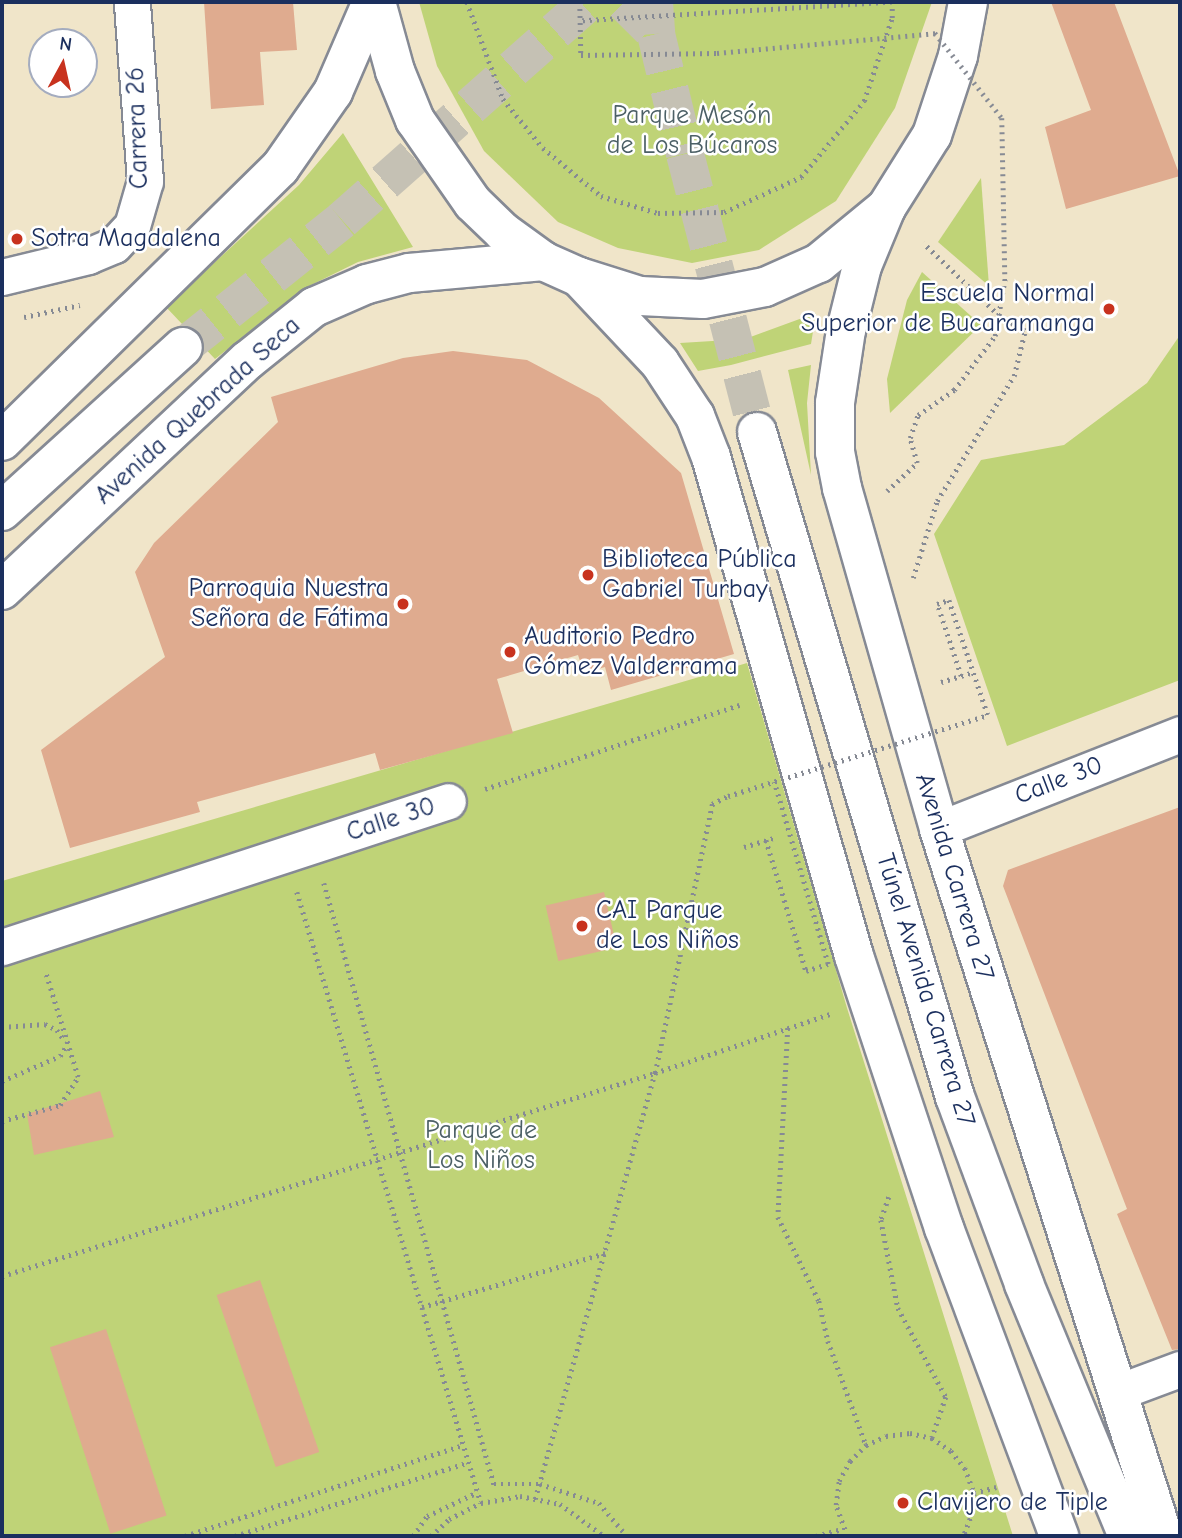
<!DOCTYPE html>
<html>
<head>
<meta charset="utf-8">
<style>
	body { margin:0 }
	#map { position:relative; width:1182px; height:1538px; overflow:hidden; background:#f0e5c9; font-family:"Comic Neue",sans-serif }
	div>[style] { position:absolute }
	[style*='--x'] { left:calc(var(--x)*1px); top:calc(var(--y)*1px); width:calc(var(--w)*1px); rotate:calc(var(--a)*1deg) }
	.green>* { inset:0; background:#bfd377 }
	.building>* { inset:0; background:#dfab8f; transform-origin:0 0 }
	.secondary-tunnel>* { height:38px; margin-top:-19px; transform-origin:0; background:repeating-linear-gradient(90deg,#c5c1b4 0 38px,transparent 0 57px) }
	.primary-tunnel>* { height:38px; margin-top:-19px; transform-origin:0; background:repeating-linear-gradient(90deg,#c5c1b4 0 38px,transparent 0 57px) }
	.path>* { height:4.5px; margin-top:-2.25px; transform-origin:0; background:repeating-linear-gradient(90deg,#868a94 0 2px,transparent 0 7px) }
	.roads { filter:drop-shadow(2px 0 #868a94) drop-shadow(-2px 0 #868a94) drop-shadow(0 2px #868a94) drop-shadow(0 -2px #868a94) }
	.street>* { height:35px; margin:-17.5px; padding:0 17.5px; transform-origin:17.5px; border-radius:17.5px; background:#fff }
	.primary>* { height:38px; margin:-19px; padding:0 19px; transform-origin:19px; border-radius:19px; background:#fff }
	.highway>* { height:38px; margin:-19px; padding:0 19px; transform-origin:19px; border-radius:19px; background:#fff }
	.path-bridge>* { height:4.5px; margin-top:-2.25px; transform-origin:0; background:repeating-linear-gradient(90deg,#868a94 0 2px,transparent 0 7px) }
	.dots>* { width:19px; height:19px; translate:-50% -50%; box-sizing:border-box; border:4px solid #fff; border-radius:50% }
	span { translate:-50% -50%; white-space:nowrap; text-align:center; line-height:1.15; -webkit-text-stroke:5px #fff; paint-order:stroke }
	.park-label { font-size:26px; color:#4c6066 }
	.street-label { font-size:26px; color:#1b2f5e }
	.poi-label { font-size:26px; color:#1b2f5e }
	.left { translate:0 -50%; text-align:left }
	.right { translate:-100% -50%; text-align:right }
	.frame { position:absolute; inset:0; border:4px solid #1b2f5e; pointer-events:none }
	.north { position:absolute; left:28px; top:28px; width:70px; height:70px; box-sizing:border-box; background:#fff; border:2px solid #a4acbf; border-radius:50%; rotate:8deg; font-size:19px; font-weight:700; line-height:28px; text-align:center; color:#1b2f5e }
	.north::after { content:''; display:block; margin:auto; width:24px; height:32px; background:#c8321e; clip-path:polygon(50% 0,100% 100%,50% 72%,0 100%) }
</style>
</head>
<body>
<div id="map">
	<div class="green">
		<div style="clip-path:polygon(419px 2px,932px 2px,895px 108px,836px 201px,759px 250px,692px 263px,618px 248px,558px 222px,484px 151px,437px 66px)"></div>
		<div style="clip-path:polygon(343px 133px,413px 247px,358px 262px,305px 288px,215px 359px,166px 307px,299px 185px)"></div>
		<div style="clip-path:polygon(981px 178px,989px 286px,938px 242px)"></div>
		<div style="clip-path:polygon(922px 272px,981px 325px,890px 413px,887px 379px,907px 300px)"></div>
		<div style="clip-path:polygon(816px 313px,811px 344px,731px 365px,698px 371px,680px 343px,745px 339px)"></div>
		<div style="clip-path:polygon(1180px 335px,1180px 680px,1007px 746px,934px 534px,981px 460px,1064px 445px,1147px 383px)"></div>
		<div style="clip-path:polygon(811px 365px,807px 403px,811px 475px,788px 370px)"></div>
		<div style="clip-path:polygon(747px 663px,847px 1008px,1013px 1536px,2px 1536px,2px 881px)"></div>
	</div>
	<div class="building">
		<div style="clip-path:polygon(204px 2px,293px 2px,297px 50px,260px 52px,264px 105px,211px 109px)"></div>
		<div style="clip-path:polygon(1051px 2px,1114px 2px,1180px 176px,1066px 209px,1045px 127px,1091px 110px)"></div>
		<div style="clip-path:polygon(453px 351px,527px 360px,599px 398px,681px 473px,734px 654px,611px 690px,605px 667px,584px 673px,578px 655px,497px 679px,513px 733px,380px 770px,375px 753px,197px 802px,200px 812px,70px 848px,41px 750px,165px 657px,135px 572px,154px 543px,278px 422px,271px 397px,403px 358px)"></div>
		<div style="clip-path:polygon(1180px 807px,1180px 1349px,1172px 1350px,1117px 1214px,1127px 1209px,1003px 886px,1008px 870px)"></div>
		<div style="left:604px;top:892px;width:57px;height:60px;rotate:77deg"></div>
		<div style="clip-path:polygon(100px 1091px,114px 1137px,34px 1155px,27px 1114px)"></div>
		<div style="left:260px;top:1280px;width:182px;height:46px;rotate:71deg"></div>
		<div style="left:106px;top:1329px;width:196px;height:59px;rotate:72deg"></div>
	</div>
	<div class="secondary-tunnel">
		<div style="--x:624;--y:2;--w:45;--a:45"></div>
	</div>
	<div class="primary-tunnel">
		<div style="--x:654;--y:2;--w:32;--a:86"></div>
		<div style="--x:656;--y:34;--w:123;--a:76.4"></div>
		<div style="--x:685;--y:154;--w:287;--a:75.5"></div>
		<div style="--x:183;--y:347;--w:203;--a:-38.6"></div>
		<div style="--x:342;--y:220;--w:329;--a:-41.5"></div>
	</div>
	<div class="path">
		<div style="--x:467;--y:2;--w:103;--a:69.6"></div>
		<div style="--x:503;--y:99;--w:63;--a:50.8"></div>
		<div style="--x:543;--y:148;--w:75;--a:39.6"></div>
		<div style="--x:601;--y:196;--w:59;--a:16.6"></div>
		<div style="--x:658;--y:213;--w:66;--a:-0.9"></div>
		<div style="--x:724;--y:212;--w:85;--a:-24.4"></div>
		<div style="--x:801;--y:177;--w:99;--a:-50.3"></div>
		<div style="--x:864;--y:101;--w:88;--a:-71.4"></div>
		<div style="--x:892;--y:18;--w:16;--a:-90"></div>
		<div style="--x:892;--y:2;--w:313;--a:176.5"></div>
		<div style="--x:580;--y:2;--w:53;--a:88.9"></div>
		<div style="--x:581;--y:55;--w:136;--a:-0.8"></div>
		<div style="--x:24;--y:317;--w:57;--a:-12.1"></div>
		<div style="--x:887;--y:491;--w:41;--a:-43"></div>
		<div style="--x:917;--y:463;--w:26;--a:-106"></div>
		<div style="--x:910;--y:438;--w:24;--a:-71"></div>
		<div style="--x:918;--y:415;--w:44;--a:-34.8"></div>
		<div style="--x:954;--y:390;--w:68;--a:-52.8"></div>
		<div style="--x:995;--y:336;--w:59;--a:-80.2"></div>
		<div style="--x:913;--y:578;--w:81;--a:-72.7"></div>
		<div style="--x:937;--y:501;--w:147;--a:-58.4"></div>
		<div style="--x:1014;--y:376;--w:46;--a:-76.3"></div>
		<div style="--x:1025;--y:331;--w:30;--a:-150"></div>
		<div style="--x:999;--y:316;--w:105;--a:-136.2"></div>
		<div style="--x:961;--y:676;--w:76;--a:-108.4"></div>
		<div style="--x:937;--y:604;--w:13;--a:-18"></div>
		<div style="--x:949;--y:600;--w:121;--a:71.3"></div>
		<div style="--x:941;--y:682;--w:34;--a:-17"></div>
		<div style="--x:485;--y:789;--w:268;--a:-18.3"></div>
		<div style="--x:744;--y:847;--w:34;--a:-17"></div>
		<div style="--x:324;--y:883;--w:625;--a:74.21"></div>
		<div style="--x:494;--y:1484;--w:46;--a:0"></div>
		<div style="--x:540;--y:1484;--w:62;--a:17.9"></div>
		<div style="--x:599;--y:1503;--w:43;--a:49.7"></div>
		<div style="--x:297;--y:892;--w:638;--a:73.24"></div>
		<div style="--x:2;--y:1027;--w:43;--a:-4"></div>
		<div style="--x:45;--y:1024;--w:13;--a:27"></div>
		<div style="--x:57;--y:1030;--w:14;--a:54"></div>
		<div style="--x:788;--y:1028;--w:189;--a:93"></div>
		<div style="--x:778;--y:1217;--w:93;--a:64"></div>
		<div style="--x:819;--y:1301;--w:41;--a:77.3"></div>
		<div style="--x:828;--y:1341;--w:111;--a:69.9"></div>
		<div style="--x:2;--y:1081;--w:63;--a:-23.3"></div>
		<div style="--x:60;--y:1056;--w:13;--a:-58"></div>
		<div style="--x:2;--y:1121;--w:60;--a:-15.4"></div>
		<div style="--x:60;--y:1105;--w:33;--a:-57"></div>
		<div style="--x:78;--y:1077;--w:108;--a:-107.3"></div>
		<div style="--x:889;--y:1197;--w:24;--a:109"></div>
		<div style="--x:881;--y:1220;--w:90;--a:79.1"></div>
		<div style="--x:898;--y:1308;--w:101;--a:61.7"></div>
		<div style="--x:946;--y:1397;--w:43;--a:108.9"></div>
		<div style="--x:2;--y:1276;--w:684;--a:-17.27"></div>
		<div style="--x:655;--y:1073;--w:185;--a:-18.6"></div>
		<div style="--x:422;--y:1307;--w:191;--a:-16.4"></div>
		<div style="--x:974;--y:1493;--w:23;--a:-15"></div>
		<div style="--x:535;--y:1499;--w:443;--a:-74.3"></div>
		<div style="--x:655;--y:1073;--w:275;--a:-78"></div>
		<div style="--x:712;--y:804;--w:18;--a:-27"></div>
		<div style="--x:185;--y:1536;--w:293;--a:-18.1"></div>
		<div style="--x:235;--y:1536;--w:243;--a:-17.5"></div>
		<div style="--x:413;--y:1536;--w:24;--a:-55"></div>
		<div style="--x:427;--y:1516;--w:56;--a:-25.2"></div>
		<div style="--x:431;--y:1536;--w:25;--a:-43"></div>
		<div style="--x:449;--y:1519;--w:36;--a:-27"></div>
		<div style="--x:481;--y:1503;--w:40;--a:-10"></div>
		<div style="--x:520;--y:1496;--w:41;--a:11.3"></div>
		<div style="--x:560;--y:1504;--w:54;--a:36"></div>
		<div style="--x:816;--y:1536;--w:27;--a:-15"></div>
		<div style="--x:847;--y:1536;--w:33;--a:-110"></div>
		<div style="--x:836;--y:1505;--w:24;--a:-83"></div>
		<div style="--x:839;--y:1481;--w:23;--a:-61"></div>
		<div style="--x:850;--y:1461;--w:23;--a:-45"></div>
		<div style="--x:866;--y:1445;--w:22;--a:-24"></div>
		<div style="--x:886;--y:1436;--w:24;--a:-7"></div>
		<div style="--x:910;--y:1433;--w:23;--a:13"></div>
		<div style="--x:932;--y:1438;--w:23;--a:34"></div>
		<div style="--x:951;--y:1451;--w:22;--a:51"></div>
		<div style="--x:965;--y:1468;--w:27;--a:70"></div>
		<div style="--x:974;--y:1493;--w:19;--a:93"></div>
		<div style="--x:973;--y:1512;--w:26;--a:111"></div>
	</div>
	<div class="roads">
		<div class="street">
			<div style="--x:2;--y:277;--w:89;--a:-13.7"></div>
			<div style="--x:88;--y:256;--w:28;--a:-23"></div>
			<div style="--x:114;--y:245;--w:26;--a:-47"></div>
			<div style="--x:132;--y:226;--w:47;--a:-73.9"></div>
			<div style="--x:145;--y:181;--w:179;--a:-94.2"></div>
			<div style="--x:939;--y:829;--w:259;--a:-21.5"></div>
			<div style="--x:2;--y:947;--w:469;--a:-18.1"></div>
			<div style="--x:1118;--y:1392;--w:66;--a:-20.4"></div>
		</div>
		<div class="primary">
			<div style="--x:757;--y:432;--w:694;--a:73.42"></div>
			<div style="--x:955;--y:1097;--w:199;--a:69.7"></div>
			<div style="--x:1024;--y:1284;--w:273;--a:67.6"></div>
			<div style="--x:2;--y:441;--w:390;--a:-44.5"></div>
			<div style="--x:280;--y:168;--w:93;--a:-55.1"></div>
			<div style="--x:333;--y:92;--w:98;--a:-66.6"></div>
			<div style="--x:2;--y:511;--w:244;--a:-42.2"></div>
			<div style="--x:2;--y:590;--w:337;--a:-43.1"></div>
			<div style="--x:248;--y:360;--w:85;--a:-38.8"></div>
			<div style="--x:314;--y:307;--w:58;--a:-23.5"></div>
			<div style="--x:367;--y:284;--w:43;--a:-14.7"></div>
			<div style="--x:409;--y:273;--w:135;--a:-5.1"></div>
		</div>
		<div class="highway">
			<div style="--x:376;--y:2;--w:72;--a:74.6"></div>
			<div style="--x:395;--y:71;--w:53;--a:67.8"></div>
			<div style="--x:415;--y:120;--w:101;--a:55.1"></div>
			<div style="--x:473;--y:203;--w:42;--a:44"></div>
			<div style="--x:503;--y:232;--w:49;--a:35.9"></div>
			<div style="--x:543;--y:261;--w:39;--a:24"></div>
			<div style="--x:579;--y:277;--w:64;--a:17.3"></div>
			<div style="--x:640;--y:296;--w:63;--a:2.7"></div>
			<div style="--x:703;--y:299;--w:63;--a:-11"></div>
			<div style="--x:765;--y:287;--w:59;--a:-24"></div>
			<div style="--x:819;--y:263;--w:87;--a:-39.4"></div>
			<div style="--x:886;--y:208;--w:86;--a:-57.8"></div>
			<div style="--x:932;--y:135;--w:83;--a:-71.8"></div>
			<div style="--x:958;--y:56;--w:55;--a:-79.5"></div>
			<div style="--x:886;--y:208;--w:63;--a:112.5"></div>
			<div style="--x:862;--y:266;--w:66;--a:104"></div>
			<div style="--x:846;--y:330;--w:74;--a:98.6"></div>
			<div style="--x:835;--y:403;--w:49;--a:90"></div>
			<div style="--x:835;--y:452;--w:37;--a:79"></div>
			<div style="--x:842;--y:488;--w:355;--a:74.1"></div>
			<div style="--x:939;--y:829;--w:742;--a:72.42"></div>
			<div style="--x:579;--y:277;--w:118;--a:46.7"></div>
			<div style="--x:660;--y:363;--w:64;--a:56.6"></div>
			<div style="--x:695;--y:416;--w:44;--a:68.7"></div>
			<div style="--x:711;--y:457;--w:519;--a:74.01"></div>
			<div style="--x:854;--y:956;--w:287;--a:71.7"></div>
			<div style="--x:944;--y:1228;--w:329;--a:69.5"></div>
		</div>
	</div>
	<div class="path-bridge">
		<div style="--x:717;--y:53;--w:219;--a:-5.2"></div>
		<div style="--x:935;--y:33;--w:108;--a:51.8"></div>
		<div style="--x:1002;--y:118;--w:160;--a:88.9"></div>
		<div style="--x:728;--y:796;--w:272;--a:-17.3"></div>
		<div style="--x:766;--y:840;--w:137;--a:73"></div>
		<div style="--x:806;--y:971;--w:23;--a:-18"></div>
		<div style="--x:828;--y:964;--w:190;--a:-106.5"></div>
	</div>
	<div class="dots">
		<div style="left:17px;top:239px;background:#c8321e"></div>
		<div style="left:1109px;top:309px;background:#c8321e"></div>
		<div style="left:588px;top:575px;background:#c8321e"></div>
		<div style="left:403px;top:604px;background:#c8321e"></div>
		<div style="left:510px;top:652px;background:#c8321e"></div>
		<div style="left:582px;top:926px;background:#c8321e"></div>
		<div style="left:903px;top:1503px;background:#c8321e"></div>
	</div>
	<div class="park-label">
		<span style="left:692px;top:131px">Parque Mesón<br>de Los Búcaros</span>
		<span style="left:481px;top:1146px">Parque de<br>Los Niños</span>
	</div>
	<div class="street-label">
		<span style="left:138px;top:128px;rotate:-92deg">Carrera 26</span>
		<span style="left:198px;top:411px;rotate:-42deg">Avenida Quebrada Seca</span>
		<span style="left:1059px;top:781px;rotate:-21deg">Calle 30</span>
		<span style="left:391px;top:820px;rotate:-18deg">Calle 30</span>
		<span style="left:954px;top:877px;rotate:73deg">Avenida Carrera 27</span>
		<span style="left:925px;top:990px;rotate:73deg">Túnel Avenida Carrera 27</span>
	</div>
	<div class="poi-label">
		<span class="left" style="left:31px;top:239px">Sotra Magdalena</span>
		<span class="right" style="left:1095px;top:309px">Escuela Normal<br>Superior de Bucaramanga</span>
		<span class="left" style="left:602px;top:575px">Biblioteca Pública<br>Gabriel Turbay</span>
		<span class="right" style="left:389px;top:604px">Parroquia Nuestra<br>Señora de Fátima</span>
		<span class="left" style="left:524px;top:652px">Auditorio Pedro<br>Gómez Valderrama</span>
		<span class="left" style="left:596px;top:926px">CAI Parque<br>de Los Niños</span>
		<span class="left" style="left:917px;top:1503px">Clavijero de Tiple</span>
	</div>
	<div class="frame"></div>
	<div class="north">N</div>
</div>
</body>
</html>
